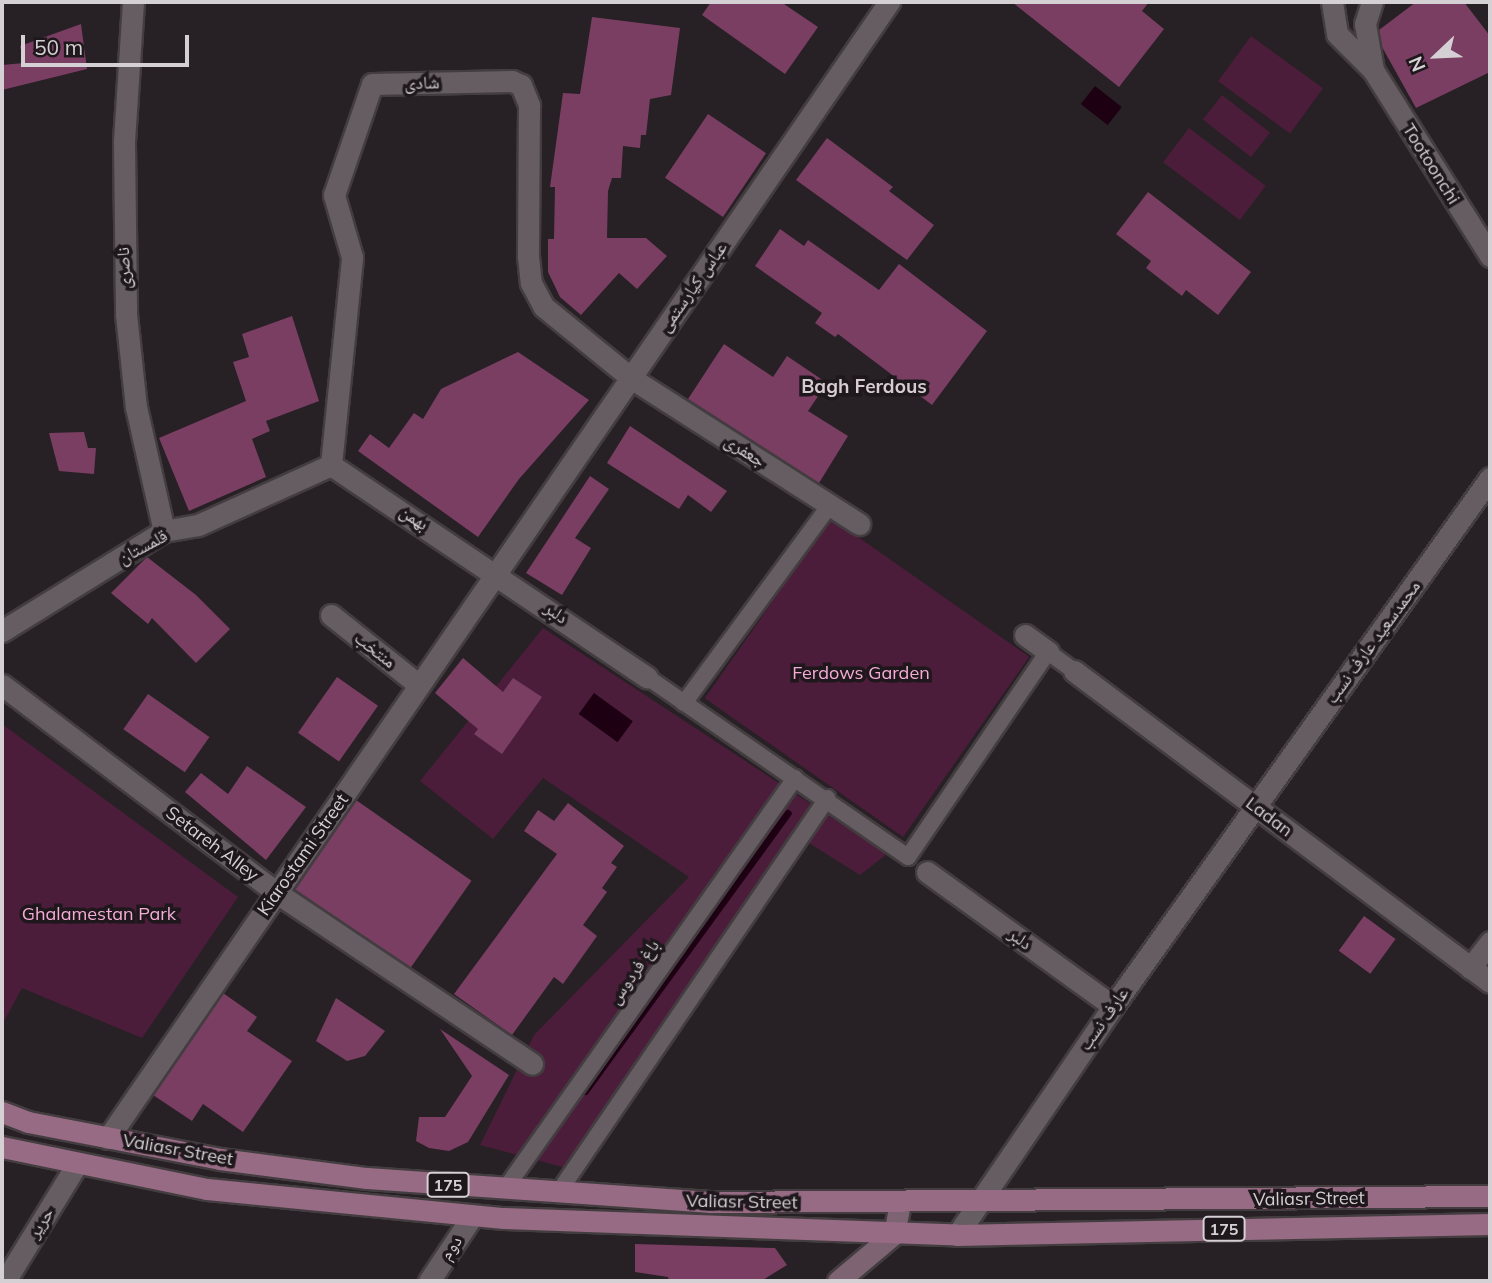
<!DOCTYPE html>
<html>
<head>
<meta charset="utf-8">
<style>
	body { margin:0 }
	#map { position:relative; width:1492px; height:1283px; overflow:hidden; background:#272024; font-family:Mulish,"Noto Naskh Arabic",sans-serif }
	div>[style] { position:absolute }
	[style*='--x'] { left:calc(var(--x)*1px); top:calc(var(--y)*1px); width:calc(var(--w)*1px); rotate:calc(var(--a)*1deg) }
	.green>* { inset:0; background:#4c1d3b; transform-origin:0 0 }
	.water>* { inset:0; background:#1d0012; transform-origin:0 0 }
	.stream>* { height:7px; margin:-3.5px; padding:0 3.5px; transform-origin:3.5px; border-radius:3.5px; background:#1d0012 }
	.building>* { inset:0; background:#7a3e63; transform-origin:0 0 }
	.roads { filter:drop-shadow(2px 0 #433d40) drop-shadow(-2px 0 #433d40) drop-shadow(0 2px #433d40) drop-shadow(0 -2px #433d40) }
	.pedestrian>* { height:16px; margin:-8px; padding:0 8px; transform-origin:8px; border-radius:8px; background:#655d61 }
	.minor>* { height:21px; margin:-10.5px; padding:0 10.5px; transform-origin:10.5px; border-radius:10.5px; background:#655d61 }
	.secondary>* { height:21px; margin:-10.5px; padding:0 10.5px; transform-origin:10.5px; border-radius:10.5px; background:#7e6473 }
	.primary>* { height:21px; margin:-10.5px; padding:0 10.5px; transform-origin:10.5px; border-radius:10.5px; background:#976b84 }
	span { translate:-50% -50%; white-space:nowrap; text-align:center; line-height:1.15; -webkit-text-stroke:7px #1e171b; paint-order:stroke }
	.shield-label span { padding:2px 5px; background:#1e171b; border:2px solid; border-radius:5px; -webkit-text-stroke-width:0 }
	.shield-label { font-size:16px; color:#d5d0d3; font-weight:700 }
	.street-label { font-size:18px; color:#d5d0d3 }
	.park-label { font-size:18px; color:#f6acd7 }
	.neighbourhood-label { font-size:19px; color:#d5cbd0; font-weight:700 }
	.frame { position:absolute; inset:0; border:4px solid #d5d0d3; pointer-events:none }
	.north { position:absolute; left:1401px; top:21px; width:70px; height:70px; -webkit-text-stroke:5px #1e171b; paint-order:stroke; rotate:247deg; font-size:19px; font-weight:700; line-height:28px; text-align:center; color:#d5d0d3 }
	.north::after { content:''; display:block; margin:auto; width:24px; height:32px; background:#d5d0d3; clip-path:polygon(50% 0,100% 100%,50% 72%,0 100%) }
	.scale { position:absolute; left:21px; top:35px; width:168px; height:32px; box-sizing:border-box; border:4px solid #d5d0d3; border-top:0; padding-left:9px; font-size:21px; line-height:24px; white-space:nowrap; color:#d5d0d3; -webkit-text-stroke:5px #1e171b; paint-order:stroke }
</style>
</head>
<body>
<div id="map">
	<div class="green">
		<div style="left:1251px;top:36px;width:89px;height:56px;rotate:36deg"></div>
		<div style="left:1222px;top:95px;width:61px;height:31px;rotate:38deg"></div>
		<div style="left:1189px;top:128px;width:96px;height:43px;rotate:37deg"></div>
		<div style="left:831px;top:518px;width:242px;height:220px;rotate:35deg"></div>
		<div style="clip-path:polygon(543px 628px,887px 854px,860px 875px,809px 843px,574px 1170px,480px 1145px,534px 1035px,689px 877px,543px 778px,493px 839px,420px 781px)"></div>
		<div style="clip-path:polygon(2px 724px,238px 897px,142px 1038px,22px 988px,2px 1025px)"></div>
	</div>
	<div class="water">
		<div style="left:1095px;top:86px;width:34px;height:23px;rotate:38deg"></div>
		<div style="left:594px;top:693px;width:48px;height:26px;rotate:36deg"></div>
	</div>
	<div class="stream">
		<div style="--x:585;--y:1091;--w:344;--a:-53.9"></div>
	</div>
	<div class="building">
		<div style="clip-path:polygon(711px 2px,781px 2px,818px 27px,785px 74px,702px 15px)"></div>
		<div style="clip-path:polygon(1012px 2px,1149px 2px,1142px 11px,1164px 29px,1119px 87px)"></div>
		<div style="clip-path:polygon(1416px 2px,1464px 2px,1490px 36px,1490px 72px,1416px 108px,1382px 47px,1379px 30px)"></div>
		<div style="clip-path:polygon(592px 17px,680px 28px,671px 95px,650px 99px,646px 135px,641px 135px,640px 148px,623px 146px,621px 178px,612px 178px,608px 191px,607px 238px,646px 238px,667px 256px,637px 289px,619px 273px,581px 315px,560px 297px,548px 272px,548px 239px,554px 239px,555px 187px,550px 187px,563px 93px,580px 94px)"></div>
		<div style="clip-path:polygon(81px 24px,87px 69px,2px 90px,2px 65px,24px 63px,20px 46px)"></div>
		<div style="left:708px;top:114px;width:70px;height:77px;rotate:34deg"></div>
		<div style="clip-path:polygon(827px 138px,893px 187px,889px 191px,934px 225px,907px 260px,796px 180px)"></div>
		<div style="clip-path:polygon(1148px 192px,1251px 272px,1218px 315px,1186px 290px,1182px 296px,1146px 268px,1151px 261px,1116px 234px)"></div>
		<div style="clip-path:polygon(780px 229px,804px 246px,808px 240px,879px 290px,899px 264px,987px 331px,932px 405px,838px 334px,835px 337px,815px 323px,822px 313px,755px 266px)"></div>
		<div style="clip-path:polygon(292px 316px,319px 401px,266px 421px,270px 431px,252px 439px,266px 477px,189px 511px,159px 438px,246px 401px,233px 362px,249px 357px,242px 334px)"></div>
		<div style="clip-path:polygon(724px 344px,773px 377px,787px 356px,827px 383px,808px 411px,848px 436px,819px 483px,688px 399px)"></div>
		<div style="clip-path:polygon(518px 352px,589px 400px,519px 479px,478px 537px,358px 451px,370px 434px,389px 448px,414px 413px,423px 419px,441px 389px)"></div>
		<div style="clip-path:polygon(630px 426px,727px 491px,711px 512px,688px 495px,679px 509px,607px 463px)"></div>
		<div style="clip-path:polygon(84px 432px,88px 448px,96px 448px,94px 474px,59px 471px,49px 433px)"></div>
		<div style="clip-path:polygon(590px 476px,609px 489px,575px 538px,591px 548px,562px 595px,526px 573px)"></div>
		<div style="clip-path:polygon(147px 557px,196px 595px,230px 629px,196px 663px,152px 618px,148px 624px,111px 593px)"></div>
		<div style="clip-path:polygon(463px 658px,503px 692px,513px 678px,542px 697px,502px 754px,474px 734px,478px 729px,435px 693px)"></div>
		<div style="left:337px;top:677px;width:50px;height:68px;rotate:35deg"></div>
		<div style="left:148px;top:694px;width:75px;height:43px;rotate:35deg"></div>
		<div style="clip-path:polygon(247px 766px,306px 807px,266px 860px,185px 792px,201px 773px,228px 794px)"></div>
		<div style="left:356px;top:800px;width:141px;height:108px;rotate:35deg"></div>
		<div style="clip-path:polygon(568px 803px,624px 846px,611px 863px,617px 867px,602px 888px,607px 892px,583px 925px,597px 936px,563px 984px,554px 977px,512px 1035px,454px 994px,557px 854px,524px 831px,538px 810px,554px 821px)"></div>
		<div style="left:1364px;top:916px;width:39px;height:43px;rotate:36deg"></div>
		<div style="clip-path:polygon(223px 993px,257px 1017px,247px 1031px,292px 1061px,243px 1132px,203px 1104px,192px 1121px,153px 1095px)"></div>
		<div style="clip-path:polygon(336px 998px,385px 1031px,365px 1056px,347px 1061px,316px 1041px)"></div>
		<div style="clip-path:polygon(440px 1029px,509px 1075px,468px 1142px,449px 1151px,429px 1148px,416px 1141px,419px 1117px,445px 1117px,472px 1076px)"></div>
		<div style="clip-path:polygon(635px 1244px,775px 1248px,787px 1265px,761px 1281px,669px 1281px,668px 1277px,635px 1272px)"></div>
	</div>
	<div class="roads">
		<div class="pedestrian">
			<div style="--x:647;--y:677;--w:317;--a:34.6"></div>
			<div style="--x:908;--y:857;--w:248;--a:-55.7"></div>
			<div style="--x:1048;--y:652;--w:32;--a:36"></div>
			<div style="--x:684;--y:703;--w:246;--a:-53.6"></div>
			<div style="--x:505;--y:1189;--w:503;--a:-54.79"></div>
			<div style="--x:558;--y:1193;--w:478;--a:-55.7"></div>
		</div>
		<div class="minor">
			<div style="--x:133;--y:2;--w:141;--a:93.7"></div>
			<div style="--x:124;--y:143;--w:171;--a:89.3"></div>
			<div style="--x:126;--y:314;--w:94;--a:83.9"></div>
			<div style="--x:136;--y:407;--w:127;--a:77.3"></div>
			<div style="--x:1332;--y:2;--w:32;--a:81"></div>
			<div style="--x:1337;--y:34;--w:51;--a:45"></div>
			<div style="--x:1373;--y:70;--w:220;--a:57.8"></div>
			<div style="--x:1372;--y:2;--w:23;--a:108"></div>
			<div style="--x:1365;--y:24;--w:47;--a:80.1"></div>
			<div style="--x:331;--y:465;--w:209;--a:-84.2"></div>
			<div style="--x:352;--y:257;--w:65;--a:-106.2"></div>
			<div style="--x:334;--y:195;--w:117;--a:-71.1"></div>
			<div style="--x:372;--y:84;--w:140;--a:-1.2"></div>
			<div style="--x:512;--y:81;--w:10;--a:24"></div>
			<div style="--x:521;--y:85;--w:22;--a:68"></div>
			<div style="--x:529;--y:105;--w:151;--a:90.4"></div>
			<div style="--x:528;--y:256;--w:27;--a:84"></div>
			<div style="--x:531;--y:283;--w:27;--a:62"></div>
			<div style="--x:544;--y:307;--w:112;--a:39.2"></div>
			<div style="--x:631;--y:378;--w:271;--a:32.6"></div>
			<div style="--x:331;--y:465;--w:381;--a:33.9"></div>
			<div style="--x:331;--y:615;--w:112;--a:38.5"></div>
			<div style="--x:2;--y:631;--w:190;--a:-31.7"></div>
			<div style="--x:164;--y:531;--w:35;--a:-10"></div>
			<div style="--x:198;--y:525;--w:146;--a:-24.3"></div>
			<div style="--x:1025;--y:635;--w:29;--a:36"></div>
			<div style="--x:1074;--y:671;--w:519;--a:36.78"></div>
			<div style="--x:2;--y:685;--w:345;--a:37.1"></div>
			<div style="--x:277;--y:893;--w:307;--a:33.8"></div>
			<div style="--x:927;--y:872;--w:229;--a:35.8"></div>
			<div style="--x:1470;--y:968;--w:33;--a:-52"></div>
			<div style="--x:108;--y:1138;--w:1379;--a:-55.49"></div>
			<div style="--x:957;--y:1235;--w:277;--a:-55.7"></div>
			<div style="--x:1113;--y:1006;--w:649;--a:-54.47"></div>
			<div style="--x:5;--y:1281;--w:137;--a:-58.4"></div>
			<div style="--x:429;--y:1281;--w:79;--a:-56.3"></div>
		</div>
		<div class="secondary">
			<div style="--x:838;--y:1281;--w:73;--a:-40"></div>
			<div style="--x:894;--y:1234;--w:31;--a:-79"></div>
		</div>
		<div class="primary">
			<div style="--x:2;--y:1112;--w:28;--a:21"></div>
			<div style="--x:28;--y:1122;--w:196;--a:10.9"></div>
			<div style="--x:220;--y:1159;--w:148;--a:7.4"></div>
			<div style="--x:367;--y:1178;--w:344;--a:4"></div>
			<div style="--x:710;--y:1202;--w:780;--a:-0.44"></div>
			<div style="--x:2;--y:1147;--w:209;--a:11.6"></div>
			<div style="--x:207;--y:1189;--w:298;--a:5.6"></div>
			<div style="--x:504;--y:1218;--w:453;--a:2.1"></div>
			<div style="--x:957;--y:1235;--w:533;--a:-1.18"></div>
		</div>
	</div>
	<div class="shield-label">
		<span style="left:448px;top:1185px">175</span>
		<span style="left:1224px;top:1229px">175</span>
	</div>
	<div class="street-label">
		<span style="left:422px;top:83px;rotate:-1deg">شادی</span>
		<span style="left:1431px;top:164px;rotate:58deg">Tootoonchi</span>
		<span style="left:124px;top:268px;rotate:-92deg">ناصری</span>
		<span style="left:693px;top:287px;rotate:-55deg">عباس کیارستمی</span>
		<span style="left:745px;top:451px;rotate:33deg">جعفری</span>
		<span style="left:414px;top:518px;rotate:33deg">بهمن</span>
		<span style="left:143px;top:547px;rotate:-28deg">قلمستان</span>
		<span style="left:556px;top:613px;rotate:35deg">دلبر</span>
		<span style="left:1373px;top:642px;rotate:-54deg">محمدسعید عارف نسب</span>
		<span style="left:375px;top:650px;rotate:38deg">منتخب</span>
		<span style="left:1269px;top:817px;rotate:37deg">Ladan</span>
		<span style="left:212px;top:844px;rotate:37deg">Setareh Alley</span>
		<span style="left:303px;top:855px;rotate:-55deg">Kiarostami Street</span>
		<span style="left:1020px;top:939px;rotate:36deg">دلبر</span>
		<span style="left:634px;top:972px;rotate:-55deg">باغ فردوس</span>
		<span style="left:1104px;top:1019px;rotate:-55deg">عارف نسب</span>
		<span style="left:178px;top:1150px;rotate:10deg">Valiasr Street</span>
		<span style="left:1309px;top:1199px;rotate:-1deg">Valiasr Street</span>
		<span style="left:742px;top:1202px;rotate:1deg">Valiasr Street</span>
		<span style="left:41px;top:1223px;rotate:-58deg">حریر</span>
		<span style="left:451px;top:1248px;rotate:-56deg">دوم</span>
	</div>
	<div class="park-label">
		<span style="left:861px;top:673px">Ferdows Garden</span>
		<span style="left:99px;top:914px">Ghalamestan Park</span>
	</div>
	<div class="neighbourhood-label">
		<span style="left:864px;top:387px">Bagh Ferdous</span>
	</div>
	<div class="frame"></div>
	<div class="north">N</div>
	<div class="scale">50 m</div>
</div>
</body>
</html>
